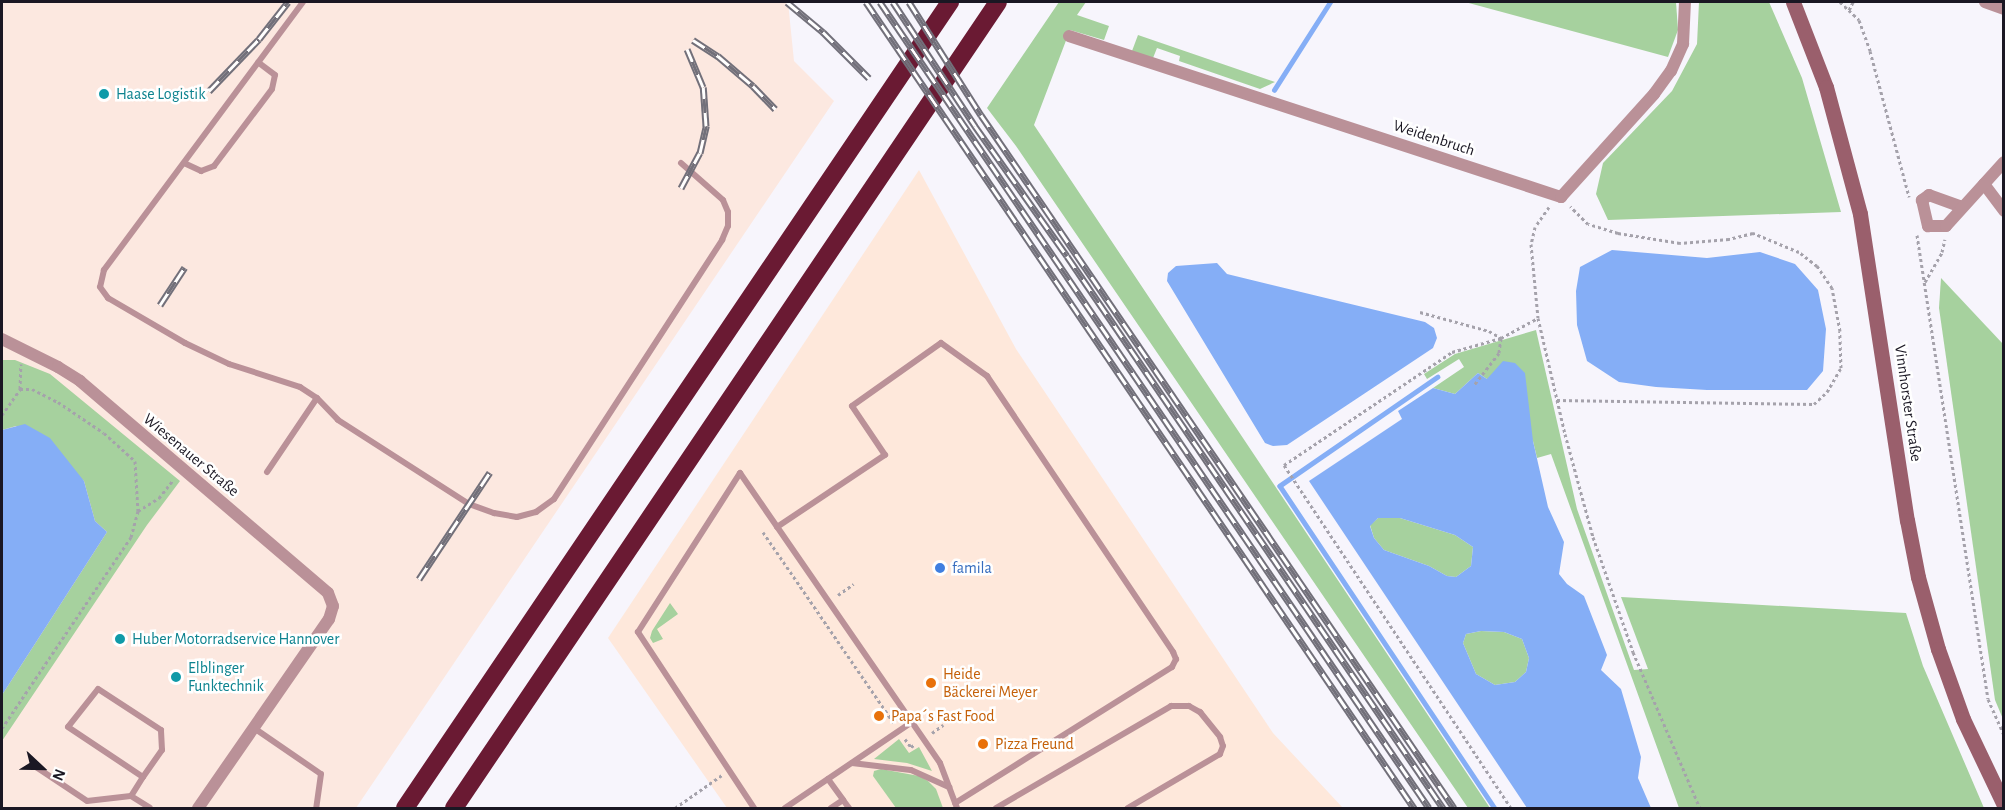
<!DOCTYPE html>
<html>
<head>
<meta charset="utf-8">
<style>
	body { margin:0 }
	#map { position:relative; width:2005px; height:810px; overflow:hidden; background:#f7f5fc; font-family:"Alegreya Sans",sans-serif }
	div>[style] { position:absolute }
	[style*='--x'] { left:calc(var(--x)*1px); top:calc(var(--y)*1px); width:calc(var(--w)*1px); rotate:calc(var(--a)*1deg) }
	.commercial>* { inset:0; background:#fee8db }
	.industrial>* { inset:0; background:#fce8e0 }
	.green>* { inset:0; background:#a6d19e }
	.water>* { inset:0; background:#85aef6 }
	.stream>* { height:4.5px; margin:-2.25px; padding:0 2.25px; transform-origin:2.25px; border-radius:2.25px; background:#85aef6 }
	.path>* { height:3px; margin-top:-1.5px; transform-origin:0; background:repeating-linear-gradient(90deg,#a5a2ab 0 3px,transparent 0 6px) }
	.lane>* { height:6px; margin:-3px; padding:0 3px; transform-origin:3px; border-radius:3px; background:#ba9198 }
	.street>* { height:12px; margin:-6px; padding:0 6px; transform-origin:6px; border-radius:6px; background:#ba9198 }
	.secondary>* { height:15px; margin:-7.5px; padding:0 7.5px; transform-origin:7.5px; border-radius:7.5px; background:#9a5f6c }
	.highway>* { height:18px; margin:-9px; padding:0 9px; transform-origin:9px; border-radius:9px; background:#6a1a33 }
	.rail>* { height:7px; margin-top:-3.5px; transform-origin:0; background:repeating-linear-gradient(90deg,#fff 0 14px,#72707a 0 28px); box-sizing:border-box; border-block:2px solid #72707a }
	.dots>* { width:16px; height:16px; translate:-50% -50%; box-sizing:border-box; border:3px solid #fff; border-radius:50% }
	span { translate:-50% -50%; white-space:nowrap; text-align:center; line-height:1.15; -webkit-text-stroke:5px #fff; paint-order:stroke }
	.culture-label { font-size:16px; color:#0d838f }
	.left { translate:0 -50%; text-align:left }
	.street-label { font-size:16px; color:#1a1723 }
	.shop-label { font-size:16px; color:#366cbe }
	.food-label { font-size:16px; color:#c56008 }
	.frame { position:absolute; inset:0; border:3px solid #1a1723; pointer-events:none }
	.north { position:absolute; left:12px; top:738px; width:60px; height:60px; -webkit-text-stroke:4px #fff; paint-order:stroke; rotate:112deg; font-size:16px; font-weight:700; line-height:24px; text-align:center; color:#1a1723 }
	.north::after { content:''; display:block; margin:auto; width:21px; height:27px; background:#1a1723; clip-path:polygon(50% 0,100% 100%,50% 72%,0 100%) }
</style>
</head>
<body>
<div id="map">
	<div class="commercial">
		<div style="clip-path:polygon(919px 170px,1016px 349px,1273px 733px,1343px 808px,727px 808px,608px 638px)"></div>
	</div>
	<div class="industrial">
		<div style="clip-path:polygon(2px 2px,788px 2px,794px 61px,834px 101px,356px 808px,2px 808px)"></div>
	</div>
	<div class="green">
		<div style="clip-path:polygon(1059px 2px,1086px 2px,1077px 15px,1109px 26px,1104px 40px,1070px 30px,1034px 125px,1490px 808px,1468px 808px,1016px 146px,987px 108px)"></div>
		<div style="clip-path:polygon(1465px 2px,1676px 2px,1678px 30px,1668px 57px)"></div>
		<div style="clip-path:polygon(1699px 2px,1769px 2px,1802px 78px,1841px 212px,1608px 220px,1596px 194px,1603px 163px,1672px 91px,1697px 44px)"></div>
		<div style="clip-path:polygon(1138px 35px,1275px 82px,1260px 89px,1179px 61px,1180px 56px,1157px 48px,1153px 58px,1132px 51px)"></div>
		<div style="clip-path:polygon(1941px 278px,2003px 344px,2003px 719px,1995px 700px,1939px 308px)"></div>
		<div style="clip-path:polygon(1536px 330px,1577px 509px,1634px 670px,1648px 669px,1621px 597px,1906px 613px,1923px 666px,1984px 808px,1679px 808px,1551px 454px,1537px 458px,1533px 441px,1487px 379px,1478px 373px,1455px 394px,1433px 388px,1464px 367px,1459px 359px,1427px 379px,1424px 374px,1455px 354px)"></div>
		<div style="clip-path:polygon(2px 360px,15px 360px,50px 374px,180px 481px,147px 525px,2px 741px,2px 695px,107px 532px,95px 521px,84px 481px,16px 426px,2px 430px)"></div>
		<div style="clip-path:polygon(1378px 518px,1400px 518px,1455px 535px,1473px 547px,1471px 566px,1456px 577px,1447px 576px,1429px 566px,1384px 550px,1374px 538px,1370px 525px)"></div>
		<div style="clip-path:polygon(670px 603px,678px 614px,657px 629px,663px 639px,653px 643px,650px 638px,652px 631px)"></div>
		<div style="clip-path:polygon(1481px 631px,1504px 632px,1522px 639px,1529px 658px,1526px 672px,1515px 682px,1495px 685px,1476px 674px,1463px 643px,1466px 634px)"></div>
		<div style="clip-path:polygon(899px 739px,909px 753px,919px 747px,932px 771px,907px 763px,874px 759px)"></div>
		<div style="clip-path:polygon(881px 769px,919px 776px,928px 781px,936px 789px,943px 808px,896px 808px,873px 776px,874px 771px)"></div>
	</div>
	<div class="water">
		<div style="clip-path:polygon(1612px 250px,1707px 258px,1760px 252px,1795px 264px,1818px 290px,1826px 329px,1823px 371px,1807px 390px,1707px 390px,1656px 387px,1619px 382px,1587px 361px,1577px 325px,1576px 291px,1580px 267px)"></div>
		<div style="clip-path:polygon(1217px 263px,1227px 274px,1425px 322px,1434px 328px,1437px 338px,1433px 348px,1287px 445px,1273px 446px,1265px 443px,1167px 281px,1168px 273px,1176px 266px)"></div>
		<div style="clip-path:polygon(evenodd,1503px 361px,1515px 363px,1525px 373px,1533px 441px,1548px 507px,1564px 542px,1559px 574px,1567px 584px,1584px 596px,1607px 655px,1601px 670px,1621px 689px,1641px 757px,1638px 778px,1651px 808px,1527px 808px,1309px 481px,1402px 419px,1398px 411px,1433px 388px,1455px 394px,1478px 373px,1487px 379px,1503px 361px,1378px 518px,1400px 518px,1455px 535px,1473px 547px,1471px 566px,1456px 577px,1447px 576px,1429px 566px,1384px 550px,1374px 538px,1370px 526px,1378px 518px,1503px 361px,1481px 631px,1504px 632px,1522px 639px,1529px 658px,1526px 672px,1515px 682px,1495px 685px,1476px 674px,1463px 643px,1466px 634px,1481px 631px)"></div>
		<div style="clip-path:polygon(25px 424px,50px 438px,84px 481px,95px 521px,107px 532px,2px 695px,2px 430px)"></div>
	</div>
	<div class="stream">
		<div style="--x:1274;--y:90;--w:104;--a:-57.5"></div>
		<div style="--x:1438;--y:377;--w:192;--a:145.4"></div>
		<div style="--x:1280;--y:486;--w:387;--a:56.3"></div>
	</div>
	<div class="path">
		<div style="--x:1840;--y:2;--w:26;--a:43"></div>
		<div style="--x:1859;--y:20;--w:33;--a:70"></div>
		<div style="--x:1870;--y:51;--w:151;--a:75"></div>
		<div style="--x:1849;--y:10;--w:9;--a:-63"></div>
		<div style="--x:1549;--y:207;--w:24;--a:125"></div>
		<div style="--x:1535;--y:227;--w:17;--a:103"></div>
		<div style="--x:1531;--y:244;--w:74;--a:84.6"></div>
		<div style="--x:1538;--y:318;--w:119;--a:76.9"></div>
		<div style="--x:1565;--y:434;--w:107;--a:74.8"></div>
		<div style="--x:1593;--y:537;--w:122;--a:70.8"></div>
		<div style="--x:1633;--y:652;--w:170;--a:66.8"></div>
		<div style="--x:1917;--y:235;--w:469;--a:81.3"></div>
		<div style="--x:1988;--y:699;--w:39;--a:66"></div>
		<div style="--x:1925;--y:282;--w:34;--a:-60"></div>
		<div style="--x:1942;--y:252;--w:13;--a:-77"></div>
		<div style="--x:1420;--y:312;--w:72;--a:15.4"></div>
		<div style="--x:1489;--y:331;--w:14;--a:30"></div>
		<div style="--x:1501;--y:338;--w:15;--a:98"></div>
		<div style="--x:1499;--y:353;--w:41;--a:128"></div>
		<div style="--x:20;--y:389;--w:25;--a:-88"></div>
		<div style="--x:1557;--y:400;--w:257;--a:0.9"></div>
		<div style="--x:1814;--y:404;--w:18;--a:-43"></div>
		<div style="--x:1827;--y:392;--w:28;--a:-60"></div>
		<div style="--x:1841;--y:368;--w:37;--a:-92"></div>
		<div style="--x:1840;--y:331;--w:44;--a:-100.5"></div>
		<div style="--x:1832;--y:288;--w:27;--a:-124"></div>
		<div style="--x:1817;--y:266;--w:23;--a:-142"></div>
		<div style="--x:1799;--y:252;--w:50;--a:-157.6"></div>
		<div style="--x:1753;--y:233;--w:25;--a:166"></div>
		<div style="--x:1729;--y:239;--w:49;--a:175.3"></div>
		<div style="--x:1680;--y:243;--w:63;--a:-170.8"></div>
		<div style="--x:1618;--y:233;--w:31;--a:-163"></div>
		<div style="--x:1588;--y:224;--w:25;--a:-135"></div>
		<div style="--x:2;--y:415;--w:32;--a:-55"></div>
		<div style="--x:20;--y:389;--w:12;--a:0"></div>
		<div style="--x:32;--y:389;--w:29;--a:27"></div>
		<div style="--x:58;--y:402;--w:55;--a:34"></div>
		<div style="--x:104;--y:433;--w:42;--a:42.1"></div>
		<div style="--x:135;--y:461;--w:50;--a:86.6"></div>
		<div style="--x:138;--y:511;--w:27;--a:105"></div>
		<div style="--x:131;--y:537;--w:230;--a:124"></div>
		<div style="--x:138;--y:511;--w:25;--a:-32"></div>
		<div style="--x:159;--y:498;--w:24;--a:-52"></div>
		<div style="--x:763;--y:532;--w:232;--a:55.6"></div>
		<div style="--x:838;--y:595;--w:19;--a:-35"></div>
		<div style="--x:932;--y:733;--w:14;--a:-36"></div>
		<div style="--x:905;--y:739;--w:10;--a:53"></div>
		<div style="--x:911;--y:747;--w:4;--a:-34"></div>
		<div style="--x:675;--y:808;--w:57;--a:-35.1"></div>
		<div style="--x:1511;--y:808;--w:411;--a:-123.5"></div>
		<div style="--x:1284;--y:465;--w:202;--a:-33.9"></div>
		<div style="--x:1452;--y:352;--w:51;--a:-15.9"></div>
		<div style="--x:1501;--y:338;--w:42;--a:-28.4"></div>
	</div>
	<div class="lane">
		<div style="--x:303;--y:2;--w:334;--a:126.6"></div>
		<div style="--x:104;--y:270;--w:17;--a:103"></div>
		<div style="--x:100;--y:287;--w:14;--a:54"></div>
		<div style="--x:108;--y:298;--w:89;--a:30.3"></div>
		<div style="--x:185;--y:343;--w:49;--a:25.5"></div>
		<div style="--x:229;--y:364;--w:75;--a:17.9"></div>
		<div style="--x:300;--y:387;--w:20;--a:33"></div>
		<div style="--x:317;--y:398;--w:30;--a:46"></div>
		<div style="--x:338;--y:420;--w:156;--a:32.7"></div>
		<div style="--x:469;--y:504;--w:27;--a:20"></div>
		<div style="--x:494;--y:513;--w:23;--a:10"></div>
		<div style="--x:517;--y:517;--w:20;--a:-15"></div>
		<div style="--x:536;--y:512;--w:22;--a:-36"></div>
		<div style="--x:554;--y:499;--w:309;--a:-57"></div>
		<div style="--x:722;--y:240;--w:15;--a:-67"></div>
		<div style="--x:728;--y:226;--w:14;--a:-90"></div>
		<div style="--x:728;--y:212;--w:13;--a:-113"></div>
		<div style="--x:723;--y:200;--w:56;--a:-138.6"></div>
		<div style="--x:184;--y:163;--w:19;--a:25"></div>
		<div style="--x:201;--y:171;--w:14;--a:-21"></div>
		<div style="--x:214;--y:166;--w:96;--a:-53"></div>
		<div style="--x:272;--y:89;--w:14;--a:-78"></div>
		<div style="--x:275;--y:75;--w:21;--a:-143"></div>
		<div style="--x:267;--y:472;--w:89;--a:-56"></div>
		<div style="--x:777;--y:527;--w:130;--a:-33.7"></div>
		<div style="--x:885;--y:455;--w:59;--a:-124"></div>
		<div style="--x:852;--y:406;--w:109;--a:-35.3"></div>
		<div style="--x:941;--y:343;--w:57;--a:35.7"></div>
		<div style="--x:987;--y:376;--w:333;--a:56"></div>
		<div style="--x:1173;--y:652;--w:8;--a:67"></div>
		<div style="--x:1176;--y:659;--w:9;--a:117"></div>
		<div style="--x:1172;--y:667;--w:256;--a:147.9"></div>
		<div style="--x:254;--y:728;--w:81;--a:34.5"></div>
		<div style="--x:321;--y:774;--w:34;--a:98"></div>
		<div style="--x:852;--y:763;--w:59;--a:6.8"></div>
		<div style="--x:911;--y:770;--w:42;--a:24.1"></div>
		<div style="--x:36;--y:767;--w:61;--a:33.7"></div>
		<div style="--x:87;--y:801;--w:44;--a:-6.5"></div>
		<div style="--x:143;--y:777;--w:33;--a:-55"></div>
		<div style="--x:162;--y:750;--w:20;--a:-93"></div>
		<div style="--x:161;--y:730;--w:75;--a:-146.9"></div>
		<div style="--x:98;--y:689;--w:48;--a:128.3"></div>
		<div style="--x:68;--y:727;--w:90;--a:33.7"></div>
		<div style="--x:143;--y:777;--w:22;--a:122"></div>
		<div style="--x:131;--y:796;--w:22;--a:32"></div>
		<div style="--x:828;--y:779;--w:26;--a:54"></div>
		<div style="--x:754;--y:808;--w:211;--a:-123.4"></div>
		<div style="--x:638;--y:632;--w:189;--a:-57.3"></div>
		<div style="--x:740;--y:473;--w:352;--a:55.4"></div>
		<div style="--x:940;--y:763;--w:48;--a:69.3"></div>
		<div style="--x:785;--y:808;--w:153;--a:-34.1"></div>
		<div style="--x:831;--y:808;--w:14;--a:-34"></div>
		<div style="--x:843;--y:800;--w:10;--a:53"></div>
		<div style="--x:996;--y:808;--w:203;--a:-30.2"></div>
		<div style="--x:1171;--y:706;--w:18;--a:0"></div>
		<div style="--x:1189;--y:706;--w:13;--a:29"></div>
		<div style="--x:1200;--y:712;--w:32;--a:51"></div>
		<div style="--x:1220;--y:737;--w:9;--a:72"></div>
		<div style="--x:1223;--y:746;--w:9;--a:111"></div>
		<div style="--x:1220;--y:754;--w:107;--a:149.6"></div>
	</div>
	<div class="street">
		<div style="--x:1985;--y:2;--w:20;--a:20"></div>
		<div style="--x:1069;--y:36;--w:518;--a:18.12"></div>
		<div style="--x:1561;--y:197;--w:139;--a:-47.9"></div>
		<div style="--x:1654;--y:94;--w:29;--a:-54"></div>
		<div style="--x:1671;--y:71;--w:30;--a:-66"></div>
		<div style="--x:1683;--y:44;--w:42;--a:-87.3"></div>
		<div style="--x:1984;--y:184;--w:34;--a:53"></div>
		<div style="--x:1962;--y:207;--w:35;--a:-160"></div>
		<div style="--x:1929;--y:195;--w:9;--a:144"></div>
		<div style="--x:1922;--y:200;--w:27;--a:77"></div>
		<div style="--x:1928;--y:226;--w:18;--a:0"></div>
		<div style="--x:1946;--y:226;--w:86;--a:-47.8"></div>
		<div style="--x:2;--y:339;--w:63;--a:26.6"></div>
		<div style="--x:58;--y:367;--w:26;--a:32"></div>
		<div style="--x:80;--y:381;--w:326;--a:40.5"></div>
		<div style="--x:328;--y:593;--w:14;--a:69"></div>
		<div style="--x:333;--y:606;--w:14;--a:107"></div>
		<div style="--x:329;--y:619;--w:230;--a:124.7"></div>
	</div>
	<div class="secondary">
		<div style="--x:1793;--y:2;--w:91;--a:68.8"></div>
		<div style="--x:1826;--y:87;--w:131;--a:75"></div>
		<div style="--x:1860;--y:214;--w:310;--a:81.3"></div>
		<div style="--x:1907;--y:520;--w:58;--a:79.1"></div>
		<div style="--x:1918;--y:577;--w:75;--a:74.5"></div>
		<div style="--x:1938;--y:649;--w:74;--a:70.3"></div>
		<div style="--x:1963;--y:719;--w:95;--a:64.5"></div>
	</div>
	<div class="highway">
		<div style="--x:405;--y:808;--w:973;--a:-55.93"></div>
		<div style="--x:454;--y:808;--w:972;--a:-55.98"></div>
	</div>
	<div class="rail">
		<div style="--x:787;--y:2;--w:47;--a:39.8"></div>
		<div style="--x:823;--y:32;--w:65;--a:45"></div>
		<div style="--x:866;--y:2;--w:975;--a:55.79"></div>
		<div style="--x:880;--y:2;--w:975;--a:55.74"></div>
		<div style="--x:893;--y:2;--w:149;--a:56.5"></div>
		<div style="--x:975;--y:126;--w:159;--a:54.7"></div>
		<div style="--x:1067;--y:256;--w:668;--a:55.74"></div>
		<div style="--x:909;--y:2;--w:134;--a:57.5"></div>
		<div style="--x:981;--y:115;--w:839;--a:55.68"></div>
		<div style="--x:693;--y:40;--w:30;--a:33"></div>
		<div style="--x:718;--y:56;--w:46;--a:40.6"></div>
		<div style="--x:753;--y:86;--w:32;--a:46"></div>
		<div style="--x:209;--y:91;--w:72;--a:-46.1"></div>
		<div style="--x:259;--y:39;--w:47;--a:-51.9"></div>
		<div style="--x:681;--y:188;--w:40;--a:-62"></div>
		<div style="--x:700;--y:153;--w:28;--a:-77"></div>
		<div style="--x:706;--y:126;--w:39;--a:-94"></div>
		<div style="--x:703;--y:87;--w:41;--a:-112.8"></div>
		<div style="--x:160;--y:305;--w:45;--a:-56.7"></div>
		<div style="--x:419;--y:579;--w:128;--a:-56.4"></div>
	</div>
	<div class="dots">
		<div style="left:104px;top:94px;background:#0f9aa8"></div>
		<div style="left:940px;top:568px;background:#3f7fe0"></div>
		<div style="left:120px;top:639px;background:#0f9aa8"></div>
		<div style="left:176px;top:677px;background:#0f9aa8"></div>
		<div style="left:931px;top:683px;background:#e8710a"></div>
		<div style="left:879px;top:716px;background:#e8710a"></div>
		<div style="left:983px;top:744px;background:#e8710a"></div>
	</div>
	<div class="culture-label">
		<span class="left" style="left:116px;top:94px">Haase Logistik</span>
		<span class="left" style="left:132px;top:639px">Huber Motorradservice Hannover</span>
		<span class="left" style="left:188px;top:677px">Elblinger<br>Funktechnik</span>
	</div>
	<div class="street-label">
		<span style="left:1434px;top:138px;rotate:18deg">Weidenbruch</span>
		<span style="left:1908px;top:403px;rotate:82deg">Vinnhorster Straße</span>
		<span style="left:191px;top:455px;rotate:40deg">Wiesenauer Straße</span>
	</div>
	<div class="shop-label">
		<span class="left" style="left:952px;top:568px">famila</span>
	</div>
	<div class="food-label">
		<span class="left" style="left:943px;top:683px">Heide<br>Bäckerei Meyer</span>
		<span class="left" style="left:891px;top:716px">Papa´s Fast Food</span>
		<span class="left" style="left:995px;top:744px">Pizza Freund</span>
	</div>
	<div class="frame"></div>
	<div class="north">N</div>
</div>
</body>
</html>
